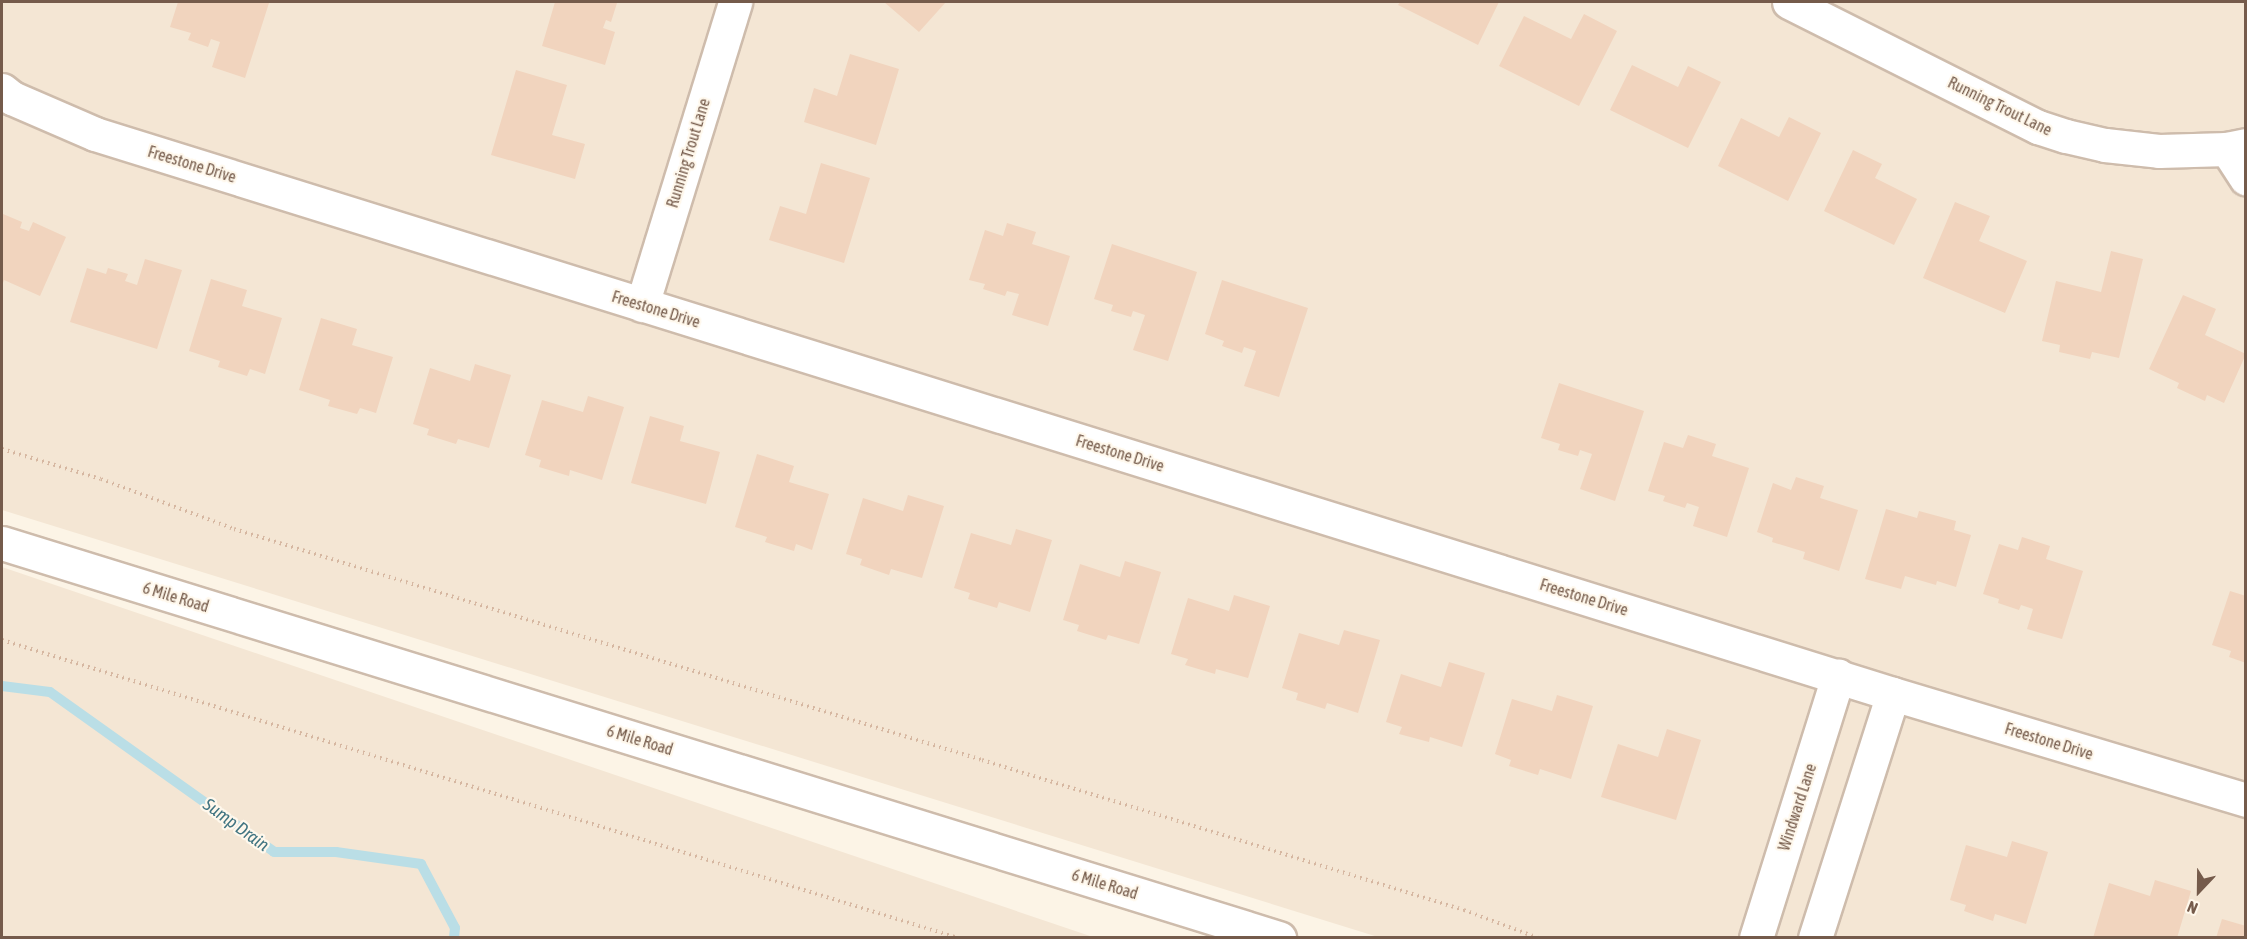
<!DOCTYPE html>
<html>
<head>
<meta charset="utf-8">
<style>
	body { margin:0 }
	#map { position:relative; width:2247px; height:939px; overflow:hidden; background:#fcf4e6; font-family:"Asap Condensed",sans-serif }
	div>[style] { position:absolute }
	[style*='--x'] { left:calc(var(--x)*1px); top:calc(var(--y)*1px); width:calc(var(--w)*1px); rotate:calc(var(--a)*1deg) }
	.residential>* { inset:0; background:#f4e6d4 }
	.stream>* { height:10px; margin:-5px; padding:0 5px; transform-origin:5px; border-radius:5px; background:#badee6 }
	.building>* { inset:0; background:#f1d4be }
	.path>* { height:4px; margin-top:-2px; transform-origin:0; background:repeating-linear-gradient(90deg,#d6b7a1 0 1.5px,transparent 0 6px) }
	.roads { filter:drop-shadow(2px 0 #cebcac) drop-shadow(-2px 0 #cebcac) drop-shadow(0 2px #cebcac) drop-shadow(0 -2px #cebcac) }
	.minor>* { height:33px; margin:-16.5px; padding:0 16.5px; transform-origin:16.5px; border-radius:16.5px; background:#fff }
	.tertiary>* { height:33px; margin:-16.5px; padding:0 16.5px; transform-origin:16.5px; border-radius:16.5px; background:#fff }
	span { translate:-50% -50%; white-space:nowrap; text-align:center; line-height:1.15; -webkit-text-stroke:4.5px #fff8ec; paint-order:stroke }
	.street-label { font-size:16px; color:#755b4b }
	.water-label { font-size:18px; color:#427582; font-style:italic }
	.frame { position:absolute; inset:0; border:3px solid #755b4b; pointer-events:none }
	.north { position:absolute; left:2169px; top:861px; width:60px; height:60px; -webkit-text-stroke:4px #fff8ec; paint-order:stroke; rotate:202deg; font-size:16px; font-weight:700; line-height:24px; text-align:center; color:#755b4b }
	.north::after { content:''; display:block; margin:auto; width:21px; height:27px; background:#755b4b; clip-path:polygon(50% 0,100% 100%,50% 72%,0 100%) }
</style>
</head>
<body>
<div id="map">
	<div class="residential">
		<div style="clip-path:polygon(2px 2px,2245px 2px,2245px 937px,1378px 937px,2px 510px)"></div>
		<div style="clip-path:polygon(2px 567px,1093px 937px,2px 937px)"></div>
	</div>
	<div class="stream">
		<div style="--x:2;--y:686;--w:48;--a:7.1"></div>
		<div style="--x:50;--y:692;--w:275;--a:35.5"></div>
		<div style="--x:274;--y:852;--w:62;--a:0"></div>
		<div style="--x:336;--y:852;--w:86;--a:8"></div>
		<div style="--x:421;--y:864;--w:72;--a:62"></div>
		<div style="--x:455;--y:928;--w:10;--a:96"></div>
	</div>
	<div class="building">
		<div style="clip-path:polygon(178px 2px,269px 3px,245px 78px,212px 67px,220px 42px,211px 39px,208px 47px,188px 40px,191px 33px,170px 27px)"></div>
		<div style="clip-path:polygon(555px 2px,617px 3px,611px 22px,606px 20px,603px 28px,615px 32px,605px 65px,542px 46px)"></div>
		<div style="clip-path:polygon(884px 2px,946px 2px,919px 32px)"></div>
		<div style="clip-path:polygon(1400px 2px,1499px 2px,1478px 45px,1398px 5px)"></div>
		<div style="clip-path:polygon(1584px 14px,1617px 31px,1579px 106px,1499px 66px,1524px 16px,1571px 39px)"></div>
		<div style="clip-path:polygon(850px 54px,899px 69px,876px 145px,804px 122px,814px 88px,837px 96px)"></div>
		<div style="clip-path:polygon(1632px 65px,1678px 87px,1688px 66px,1721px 82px,1688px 148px,1610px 110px)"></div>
		<div style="clip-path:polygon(516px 70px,567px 85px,552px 135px,585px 144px,575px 179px,491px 155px)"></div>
		<div style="clip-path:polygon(1789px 117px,1821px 133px,1788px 201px,1718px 166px,1741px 118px,1779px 137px)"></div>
		<div style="clip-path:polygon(1853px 150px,1882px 164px,1875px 178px,1917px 199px,1894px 245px,1824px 211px)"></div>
		<div style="clip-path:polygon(821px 163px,870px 178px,844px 263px,769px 240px,780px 206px,806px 214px)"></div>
		<div style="clip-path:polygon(1955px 202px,1990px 216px,1979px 241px,2027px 261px,2005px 313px,1923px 278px)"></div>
		<div style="clip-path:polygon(3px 214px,22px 222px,20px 228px,29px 231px,33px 222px,66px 237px,40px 296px,4px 280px,2px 286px)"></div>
		<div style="clip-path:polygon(1007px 223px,1036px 232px,1032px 244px,1070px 256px,1048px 326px,1012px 315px,1019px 294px,1007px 291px,1005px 296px,983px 289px,985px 284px,969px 280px,985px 230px,1003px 236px)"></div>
		<div style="clip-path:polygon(1112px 244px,1197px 272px,1168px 361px,1133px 350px,1145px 315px,1133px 311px,1131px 317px,1111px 311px,1113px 305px,1094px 299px)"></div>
		<div style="clip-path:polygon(2111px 251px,2143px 259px,2119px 358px,2092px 352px,2090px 359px,2059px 352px,2060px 345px,2042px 341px,2056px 281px,2101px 292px)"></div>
		<div style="clip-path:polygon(145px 259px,182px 270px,157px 349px,70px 322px,87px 268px,106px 274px,108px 268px,128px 274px,125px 281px,137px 285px)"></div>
		<div style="clip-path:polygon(211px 279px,247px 290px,242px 306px,282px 318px,265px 374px,250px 369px,247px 376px,218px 367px,220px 361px,189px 351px)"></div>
		<div style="clip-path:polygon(1222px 280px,1308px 308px,1279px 397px,1244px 386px,1256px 351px,1244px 347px,1242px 353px,1222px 346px,1224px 341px,1205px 334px)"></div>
		<div style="clip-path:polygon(2183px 295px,2216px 309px,2205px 335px,2246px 354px,2224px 403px,2207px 395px,2205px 401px,2177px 388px,2179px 383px,2149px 369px)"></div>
		<div style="clip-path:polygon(321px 318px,357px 329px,352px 345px,393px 357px,376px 413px,360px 408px,357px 414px,328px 406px,330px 400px,299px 390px)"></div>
		<div style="clip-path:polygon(475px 364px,511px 375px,489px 448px,458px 439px,456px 444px,427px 435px,429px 429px,413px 424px,430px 368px,470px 381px)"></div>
		<div style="clip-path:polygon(1559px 383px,1644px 411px,1615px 501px,1580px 489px,1592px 454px,1580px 450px,1578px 456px,1558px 450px,1560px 444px,1541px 438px)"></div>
		<div style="clip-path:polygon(588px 396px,624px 407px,602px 480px,570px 470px,569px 476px,539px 467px,541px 460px,525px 455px,542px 400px,583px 412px)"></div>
		<div style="clip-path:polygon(650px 416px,684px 426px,680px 441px,720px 452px,706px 504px,631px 483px)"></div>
		<div style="clip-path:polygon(1688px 435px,1716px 444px,1712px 456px,1749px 468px,1727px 537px,1693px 526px,1699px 507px,1687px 503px,1685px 508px,1663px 501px,1665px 496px,1648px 491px,1664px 442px,1683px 448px)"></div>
		<div style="clip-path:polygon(757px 454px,794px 466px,789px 482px,829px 494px,812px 550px,796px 544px,794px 551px,765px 542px,767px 537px,735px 527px)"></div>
		<div style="clip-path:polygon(1796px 477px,1824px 486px,1820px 498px,1858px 510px,1839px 571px,1803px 559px,1805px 552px,1772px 542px,1773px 538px,1757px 532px,1773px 483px,1791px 490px)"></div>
		<div style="clip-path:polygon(908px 495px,944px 506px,922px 578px,891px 569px,889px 575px,860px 565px,862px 559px,846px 554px,863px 498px,903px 511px)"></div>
		<div style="clip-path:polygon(1886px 509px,1917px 518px,1919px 511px,1956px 521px,1954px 530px,1971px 535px,1956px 587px,1937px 581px,1936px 585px,1905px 576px,1901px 589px,1865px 579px)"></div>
		<div style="clip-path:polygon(1016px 529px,1052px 540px,1030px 612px,999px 602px,997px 608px,968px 599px,970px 593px,954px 588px,971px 533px,1011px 545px)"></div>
		<div style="clip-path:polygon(2022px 537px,2050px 546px,2046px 559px,2083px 571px,2062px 639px,2027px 629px,2033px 609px,2021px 605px,2019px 610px,1998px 603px,1999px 599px,1983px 594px,1999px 544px,2018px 550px)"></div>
		<div style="clip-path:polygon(1125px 561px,1161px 572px,1139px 644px,1108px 635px,1106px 640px,1077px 631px,1079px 625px,1063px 620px,1080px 564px,1120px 577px)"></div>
		<div style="clip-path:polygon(2230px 591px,2246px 596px,2246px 663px,2229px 657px,2231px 651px,2212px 645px)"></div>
		<div style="clip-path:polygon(1234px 595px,1270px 606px,1248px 678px,1216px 669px,1215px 674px,1185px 665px,1188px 659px,1171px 654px,1188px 598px,1229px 611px)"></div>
		<div style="clip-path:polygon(1344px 630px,1380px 640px,1358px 713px,1327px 703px,1325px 709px,1296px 700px,1298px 693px,1282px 688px,1299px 633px,1339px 645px)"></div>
		<div style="clip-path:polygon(1449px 662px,1485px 673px,1462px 747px,1430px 737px,1429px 742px,1399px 734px,1402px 727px,1386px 722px,1401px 674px,1441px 687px)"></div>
		<div style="clip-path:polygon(1557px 695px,1593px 706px,1571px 779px,1540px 769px,1538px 775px,1509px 766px,1511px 760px,1495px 754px,1512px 699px,1552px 711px)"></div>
		<div style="clip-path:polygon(1667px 729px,1701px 740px,1676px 820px,1601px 797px,1618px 744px,1658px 757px)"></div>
		<div style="clip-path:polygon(2012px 841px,2048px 852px,2026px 924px,1995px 914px,1993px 921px,1964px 911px,1966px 905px,1950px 900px,1966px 845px,2007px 857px)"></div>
		<div style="clip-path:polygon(2155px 880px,2191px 891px,2177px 938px,2093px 938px,2109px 883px,2150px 896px)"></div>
		<div style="clip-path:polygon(2222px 919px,2246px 926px,2246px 938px,2216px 938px)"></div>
	</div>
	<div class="path">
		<div style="--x:2;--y:449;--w:103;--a:16.9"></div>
		<div style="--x:101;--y:479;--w:142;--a:20.6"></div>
		<div style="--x:234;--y:529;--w:783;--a:17.16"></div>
		<div style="--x:982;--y:760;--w:505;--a:17.29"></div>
		<div style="--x:1464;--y:910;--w:79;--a:20.7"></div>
		<div style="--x:2;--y:640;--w:1001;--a:17.31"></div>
	</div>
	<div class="roads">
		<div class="minor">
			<div style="--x:1789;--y:2;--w:279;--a:26.7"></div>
			<div style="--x:2038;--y:127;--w:29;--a:18"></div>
			<div style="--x:2066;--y:136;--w:40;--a:13"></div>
			<div style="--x:2105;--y:145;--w:54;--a:6.3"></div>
			<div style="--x:2159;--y:151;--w:68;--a:-1.7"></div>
			<div style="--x:2227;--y:149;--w:19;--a:-12"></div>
			<div style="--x:2;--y:90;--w:13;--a:39"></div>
			<div style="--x:12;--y:98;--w:90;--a:23.4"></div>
			<div style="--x:95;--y:134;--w:1883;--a:17.3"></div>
			<div style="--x:1893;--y:694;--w:369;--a:16.7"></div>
			<div style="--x:2227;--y:149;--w:35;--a:57"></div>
			<div style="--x:642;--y:305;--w:317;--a:-72.9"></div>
			<div style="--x:1756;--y:938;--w:275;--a:-72.6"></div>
			<div style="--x:1815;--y:938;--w:256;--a:-72.3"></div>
		</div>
		<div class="tertiary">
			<div style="--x:2;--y:543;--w:1337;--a:17.19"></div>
		</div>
	</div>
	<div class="street-label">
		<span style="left:2000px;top:106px;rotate:26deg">Running Trout Lane</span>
		<span style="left:688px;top:153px;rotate:-73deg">Running Trout Lane</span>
		<span style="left:192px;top:164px;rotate:17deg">Freestone Drive</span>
		<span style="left:656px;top:309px;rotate:17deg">Freestone Drive</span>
		<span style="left:1120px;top:453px;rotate:17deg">Freestone Drive</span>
		<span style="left:176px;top:597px;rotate:17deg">6 Mile Road</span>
		<span style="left:1584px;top:597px;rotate:17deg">Freestone Drive</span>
		<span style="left:640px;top:740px;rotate:17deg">6 Mile Road</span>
		<span style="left:2049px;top:741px;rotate:17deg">Freestone Drive</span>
		<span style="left:1797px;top:807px;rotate:-72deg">Windward Lane</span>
		<span style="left:1105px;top:884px;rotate:17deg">6 Mile Road</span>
	</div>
	<div class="water-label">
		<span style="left:236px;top:825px;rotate:36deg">Sump Drain</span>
	</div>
	<div class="frame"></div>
	<div class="north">N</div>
</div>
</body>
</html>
